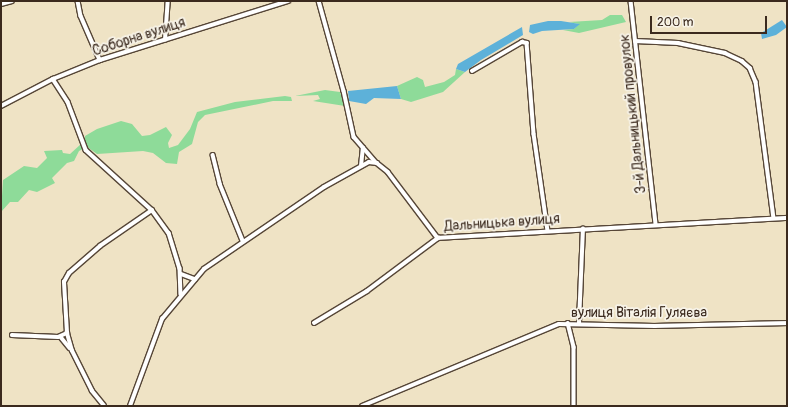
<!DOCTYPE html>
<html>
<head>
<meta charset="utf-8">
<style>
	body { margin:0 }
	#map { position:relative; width:788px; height:407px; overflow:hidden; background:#efe3c5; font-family:Pangolin,sans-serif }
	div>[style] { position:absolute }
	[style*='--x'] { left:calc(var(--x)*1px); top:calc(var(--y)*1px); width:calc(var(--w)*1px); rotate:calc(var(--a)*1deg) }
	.green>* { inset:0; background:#8edb99 }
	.water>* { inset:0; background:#5db1d9 }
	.roads { filter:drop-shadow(1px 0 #564637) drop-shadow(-1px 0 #564637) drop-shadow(0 1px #564637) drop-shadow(0 -1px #564637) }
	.street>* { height:3.5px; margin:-1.75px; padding:0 1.75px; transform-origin:1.75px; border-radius:1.75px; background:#fff }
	span { translate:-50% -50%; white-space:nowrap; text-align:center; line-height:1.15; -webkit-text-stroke:3.5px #f7f3e8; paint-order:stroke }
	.street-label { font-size:14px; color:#3b2a1e }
	.frame { position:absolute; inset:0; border:2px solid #3b2a1e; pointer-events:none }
	.scale { position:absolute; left:650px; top:16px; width:117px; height:18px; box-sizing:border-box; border:2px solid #3b2a1e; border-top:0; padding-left:5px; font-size:12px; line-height:14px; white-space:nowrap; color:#3b2a1e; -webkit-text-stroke:3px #f7f3e8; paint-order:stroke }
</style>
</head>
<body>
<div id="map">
	<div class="green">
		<div style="clip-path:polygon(610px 15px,622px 15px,626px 22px,579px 33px,563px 30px,574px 29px,579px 24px,569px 22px,602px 20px)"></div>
		<div style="clip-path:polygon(456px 69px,465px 72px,443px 92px,411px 102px,401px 99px,397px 86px,417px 77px,423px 80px,425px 87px,444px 82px,455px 75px)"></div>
		<div style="clip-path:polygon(325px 90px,340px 92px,345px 106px,313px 101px,320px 99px,318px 95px,295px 96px)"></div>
		<div style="clip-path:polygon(285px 96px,291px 97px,292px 101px,273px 101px,205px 115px,198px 122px,192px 144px,179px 152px,177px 164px,166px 163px,153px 153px,143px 151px,97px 154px,86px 146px,85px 142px,85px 136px,97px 129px,121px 121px,132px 124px,142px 136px,150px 135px,166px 127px,172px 135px,168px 143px,169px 148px,178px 145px,190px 129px,197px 112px,235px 102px)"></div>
		<div style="clip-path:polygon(81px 144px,83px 149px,79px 151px,74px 161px,67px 163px,52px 178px,55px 183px,37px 192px,29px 190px,18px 202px,10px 202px,1px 212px,3px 180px,24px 166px,37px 168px,47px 158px,44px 151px,62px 150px,63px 153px,70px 154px)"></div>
	</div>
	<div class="water">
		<div style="clip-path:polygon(782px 20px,787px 27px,776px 35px,762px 39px,761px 33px)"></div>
		<div style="clip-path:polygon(548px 21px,561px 21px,580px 24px,574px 29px,542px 31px,533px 34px,529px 32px,530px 25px)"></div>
		<div style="clip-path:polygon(522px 27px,523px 35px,481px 60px,465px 72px,456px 69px,458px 64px)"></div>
		<div style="clip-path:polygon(397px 86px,401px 99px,374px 98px,366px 104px,349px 101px,348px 91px)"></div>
	</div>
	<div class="roads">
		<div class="street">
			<div style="--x:78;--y:1;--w:15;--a:79"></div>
			<div style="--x:81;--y:16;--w:48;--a:66.6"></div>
			<div style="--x:319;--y:1;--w:93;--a:74.5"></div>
			<div style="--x:344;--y:91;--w:47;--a:77.7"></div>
			<div style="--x:354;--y:137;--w:33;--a:49"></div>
			<div style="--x:631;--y:1;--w:225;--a:83.6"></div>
			<div style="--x:1;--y:4;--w:11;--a:-15"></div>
			<div style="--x:165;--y:40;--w:39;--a:-86"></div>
			<div style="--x:635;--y:41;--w:43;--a:2.7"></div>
			<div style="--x:678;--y:43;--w:48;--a:12"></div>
			<div style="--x:725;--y:53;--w:19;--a:25"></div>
			<div style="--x:742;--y:61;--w:11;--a:41"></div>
			<div style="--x:750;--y:68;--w:15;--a:67"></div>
			<div style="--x:756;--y:82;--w:137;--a:82.5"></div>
			<div style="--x:472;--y:71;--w:58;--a:-30.1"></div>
			<div style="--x:522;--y:42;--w:5;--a:11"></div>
			<div style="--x:527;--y:43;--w:91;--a:85.6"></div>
			<div style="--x:534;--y:134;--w:98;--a:81.8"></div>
			<div style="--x:53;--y:79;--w:27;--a:57"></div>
			<div style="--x:68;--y:102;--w:51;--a:69.4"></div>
			<div style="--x:86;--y:150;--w:89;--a:42.3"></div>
			<div style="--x:152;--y:210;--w:29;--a:54"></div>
			<div style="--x:169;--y:233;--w:37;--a:73"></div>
			<div style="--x:180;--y:268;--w:26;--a:88"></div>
			<div style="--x:1;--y:106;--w:59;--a:-27.4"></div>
			<div style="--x:53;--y:79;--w:51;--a:-22"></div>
			<div style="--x:100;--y:60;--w:197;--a:-17.4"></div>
			<div style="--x:213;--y:155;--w:30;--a:76"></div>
			<div style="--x:220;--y:184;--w:61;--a:68"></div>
			<div style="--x:361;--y:166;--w:18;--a:-84"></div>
			<div style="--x:181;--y:274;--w:15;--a:20"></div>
			<div style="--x:314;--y:323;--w:62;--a:-31.1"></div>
			<div style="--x:367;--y:291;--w:89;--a:-36.7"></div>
			<div style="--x:568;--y:323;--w:25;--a:76"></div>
			<div style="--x:574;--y:347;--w:59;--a:90"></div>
			<div style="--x:579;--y:323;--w:94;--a:-87.6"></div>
			<div style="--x:12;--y:335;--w:46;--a:2.5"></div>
			<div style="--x:58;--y:337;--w:10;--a:-24"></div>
			<div style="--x:61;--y:337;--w:14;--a:51"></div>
			<div style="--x:104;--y:406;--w:19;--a:-129"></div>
			<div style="--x:92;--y:391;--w:45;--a:-116.6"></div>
			<div style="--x:72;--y:351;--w:19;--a:-106"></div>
			<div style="--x:67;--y:333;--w:51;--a:-93.4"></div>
			<div style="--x:64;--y:282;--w:10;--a:-61"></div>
			<div style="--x:69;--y:273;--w:41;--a:-41.1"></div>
			<div style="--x:100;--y:246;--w:63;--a:-34.7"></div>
			<div style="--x:130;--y:406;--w:93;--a:-69.8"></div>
			<div style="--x:162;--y:319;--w:65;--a:-50"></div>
			<div style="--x:204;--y:269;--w:145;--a:-34.3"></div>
			<div style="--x:324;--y:187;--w:51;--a:-29.1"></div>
			<div style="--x:369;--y:162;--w:8;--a:7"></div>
			<div style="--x:377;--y:163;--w:14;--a:39"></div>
			<div style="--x:388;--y:172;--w:83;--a:52.9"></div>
			<div style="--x:438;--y:238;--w:350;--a:-3.3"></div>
			<div style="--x:362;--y:406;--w:213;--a:-22.6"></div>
			<div style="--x:559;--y:324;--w:96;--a:1.2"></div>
			<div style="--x:655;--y:326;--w:132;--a:-1.3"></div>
		</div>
	</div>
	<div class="street-label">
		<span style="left:139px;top:37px;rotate:-18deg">Соборна вулиця</span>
		<span style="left:633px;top:114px;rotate:-96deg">3-й Дальницький провулок</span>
		<span style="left:502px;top:223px;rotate:-4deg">Дальницька вулиця</span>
		<span style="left:639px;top:313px">вулиця Віталія Гуляєва</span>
	</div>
	<div class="frame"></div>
	<div class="scale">200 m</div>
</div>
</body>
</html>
